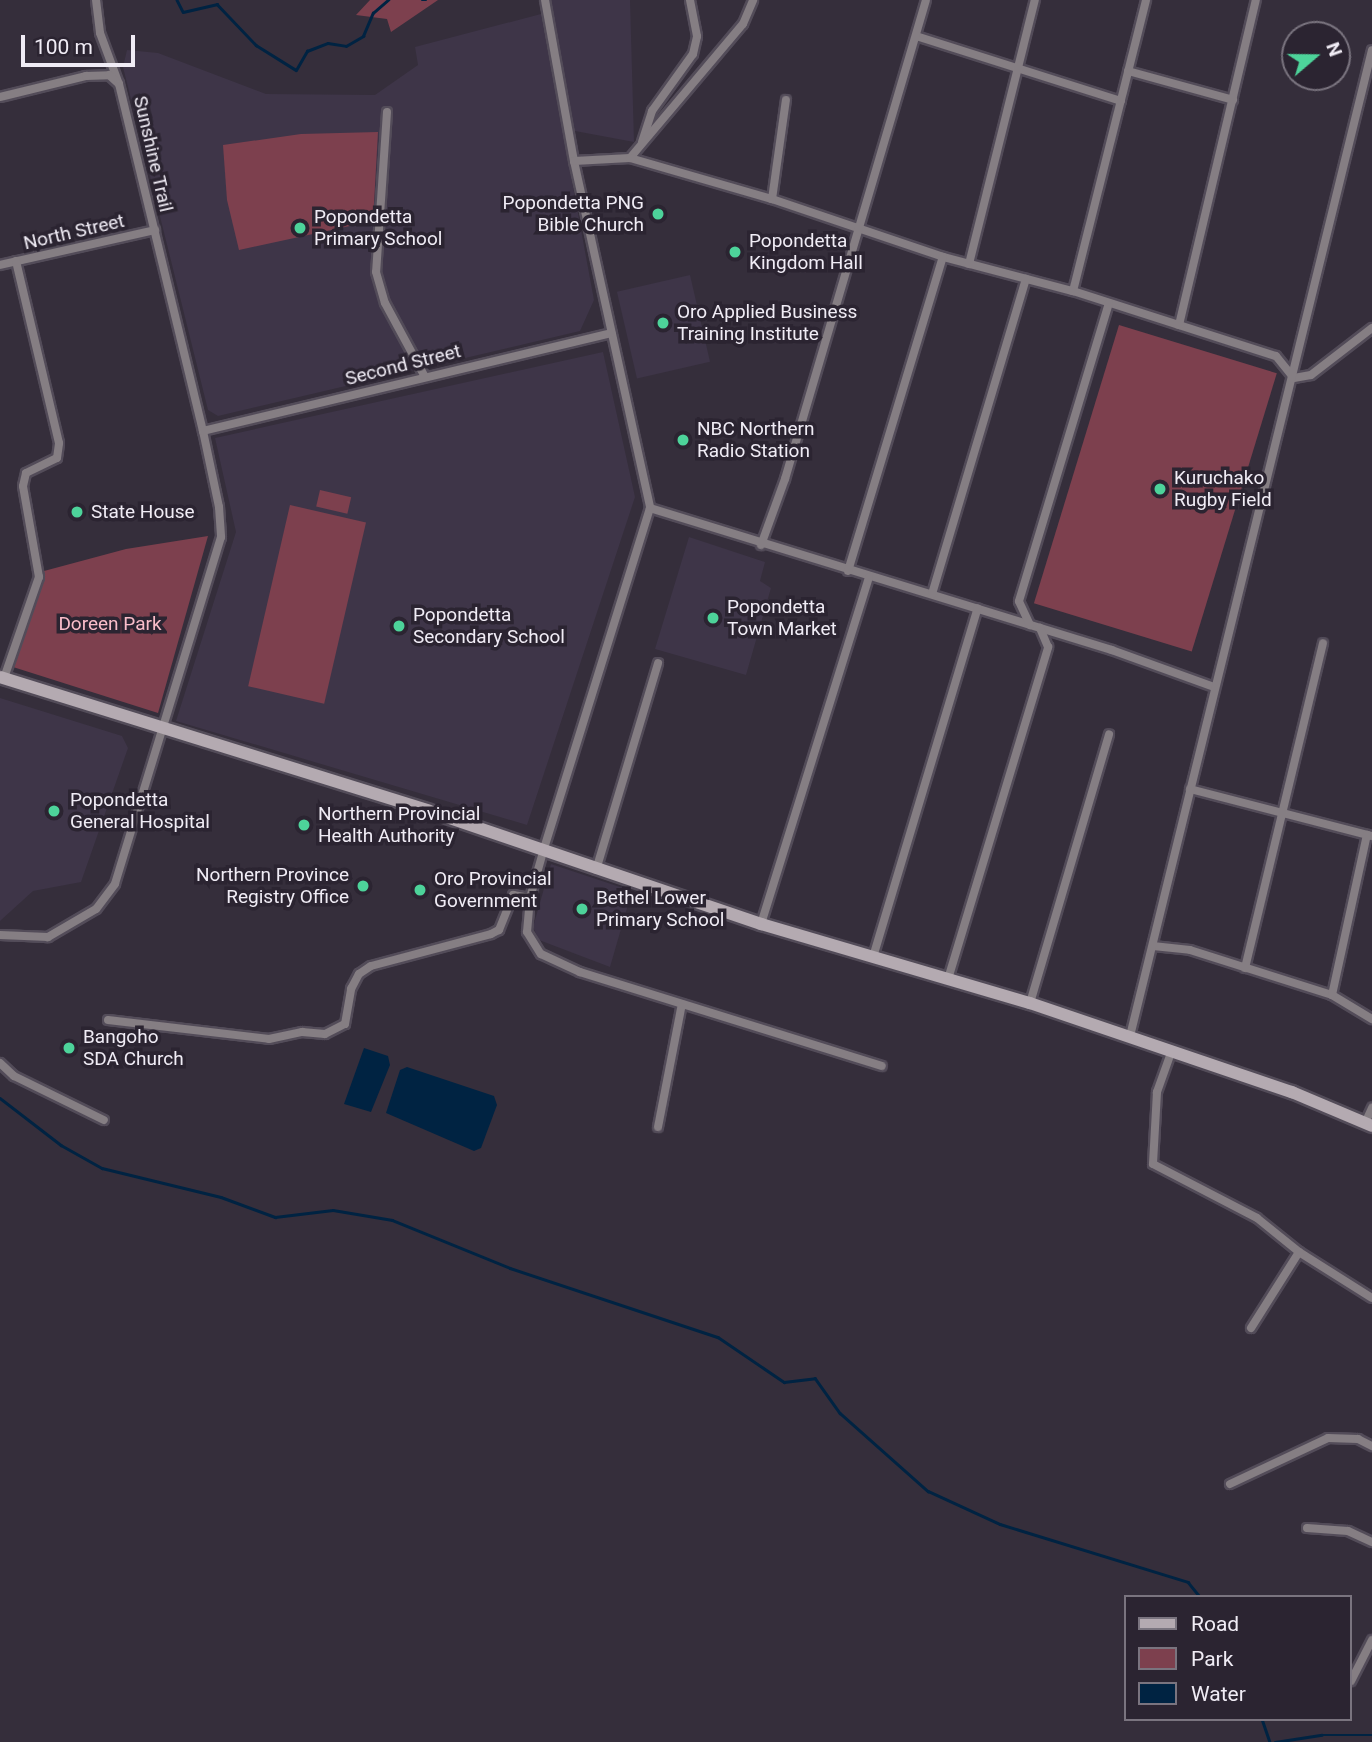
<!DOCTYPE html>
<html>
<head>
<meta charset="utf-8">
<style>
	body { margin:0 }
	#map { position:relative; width:1372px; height:1742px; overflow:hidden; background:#352e3b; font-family:Roboto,sans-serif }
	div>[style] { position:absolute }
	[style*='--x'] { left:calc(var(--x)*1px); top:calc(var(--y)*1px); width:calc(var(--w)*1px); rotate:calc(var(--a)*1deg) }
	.built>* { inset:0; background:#3e3548; transform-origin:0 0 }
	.green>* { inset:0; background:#7d404e; transform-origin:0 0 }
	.water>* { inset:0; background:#002342 }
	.stream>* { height:2.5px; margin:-1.25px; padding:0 1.25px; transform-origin:1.25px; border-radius:1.25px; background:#002342 }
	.roads { filter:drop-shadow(2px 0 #534c59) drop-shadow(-2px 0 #534c59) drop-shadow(0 2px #534c59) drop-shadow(0 -2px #534c59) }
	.minor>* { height:8px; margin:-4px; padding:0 4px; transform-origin:4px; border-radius:4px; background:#857e83 }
	.secondary>* { height:12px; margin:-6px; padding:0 6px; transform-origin:6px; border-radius:6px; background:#b4aab1 }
	.dots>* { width:19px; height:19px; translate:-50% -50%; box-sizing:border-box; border:4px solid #2b2431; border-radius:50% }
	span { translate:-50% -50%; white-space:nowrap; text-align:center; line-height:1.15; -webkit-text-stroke:7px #2b2431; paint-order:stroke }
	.street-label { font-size:19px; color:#f0ecf5 }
	.poi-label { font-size:19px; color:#f0ecf5 }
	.right { translate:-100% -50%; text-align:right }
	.left { translate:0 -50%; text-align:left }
	.park-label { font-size:19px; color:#f9bdc9 }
	.legend { position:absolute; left:1124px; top:1595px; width:228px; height:126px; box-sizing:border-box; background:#2b2431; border:2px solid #7a747f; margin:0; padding:9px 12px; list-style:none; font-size:21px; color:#f0ecf5 }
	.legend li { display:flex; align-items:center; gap:14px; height:35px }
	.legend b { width:35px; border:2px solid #7a747f }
	.north { position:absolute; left:1281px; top:21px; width:70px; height:70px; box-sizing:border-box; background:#2b2431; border:2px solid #7a747f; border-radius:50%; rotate:70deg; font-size:19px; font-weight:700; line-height:28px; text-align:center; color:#f0ecf5 }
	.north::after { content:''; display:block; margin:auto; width:24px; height:32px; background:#4dd39a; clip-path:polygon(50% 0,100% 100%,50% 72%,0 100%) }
	.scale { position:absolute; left:21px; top:35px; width:114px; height:32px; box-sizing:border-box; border:4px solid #f0ecf5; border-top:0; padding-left:9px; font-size:21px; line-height:24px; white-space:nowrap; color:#f0ecf5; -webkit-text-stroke:5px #2b2431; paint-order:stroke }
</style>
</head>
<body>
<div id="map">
	<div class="built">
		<div style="clip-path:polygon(550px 0,630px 0,634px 142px,575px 131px)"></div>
		<div style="clip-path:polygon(541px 14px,594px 300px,580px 331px,218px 416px,208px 410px,123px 67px,127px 50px,158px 53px,266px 94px,375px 95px,418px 65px,415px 47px)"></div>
		<div style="left:690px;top:275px;width:89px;height:75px;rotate:77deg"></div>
		<div style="clip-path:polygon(603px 352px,635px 497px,527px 825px,176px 721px,236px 532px,215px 438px)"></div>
		<div style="clip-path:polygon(689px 537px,765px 562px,760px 581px,771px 588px,746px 675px,655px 649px)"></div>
		<div style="clip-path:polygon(0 698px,122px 736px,128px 748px,81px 882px,33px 891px,0 921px)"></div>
		<div style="clip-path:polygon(551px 864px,632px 891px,610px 967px,539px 940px,533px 927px)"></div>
	</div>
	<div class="green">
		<div style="clip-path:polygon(370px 0,438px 0,391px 32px,387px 19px,356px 15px)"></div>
		<div style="clip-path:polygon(378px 132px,373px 221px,239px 250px,227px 200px,223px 145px,301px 134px)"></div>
		<div style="left:1119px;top:325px;width:165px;height:291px;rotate:17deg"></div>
		<div style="left:320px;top:490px;width:32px;height:17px;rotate:13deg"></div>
		<div style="left:290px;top:505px;width:78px;height:186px;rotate:13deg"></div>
		<div style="clip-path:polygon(208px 536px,158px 713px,13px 667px,44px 571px,126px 549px)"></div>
	</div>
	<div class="water">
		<div style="clip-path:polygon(364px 1048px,388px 1056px,390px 1065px,371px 1112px,344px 1104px)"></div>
		<div style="clip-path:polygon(407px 1067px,494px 1096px,497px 1105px,481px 1148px,474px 1151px,386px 1113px,400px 1070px)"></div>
	</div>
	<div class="stream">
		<div style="--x:177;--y:0;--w:13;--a:63"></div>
		<div style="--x:183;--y:12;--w:35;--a:-13"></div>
		<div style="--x:217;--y:4;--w:57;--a:46.4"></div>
		<div style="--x:256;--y:45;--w:47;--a:32"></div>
		<div style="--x:296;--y:70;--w:22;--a:-60"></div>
		<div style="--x:307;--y:51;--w:22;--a:-21"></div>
		<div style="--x:328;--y:43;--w:18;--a:9"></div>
		<div style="--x:346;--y:46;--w:20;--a:-30"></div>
		<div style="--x:363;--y:36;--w:25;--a:-67"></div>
		<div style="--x:373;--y:13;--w:20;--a:-41"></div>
		<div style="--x:422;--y:0;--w:4;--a:0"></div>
		<div style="--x:0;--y:1098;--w:77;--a:37.6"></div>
		<div style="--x:61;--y:1145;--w:47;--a:29.3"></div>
		<div style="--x:102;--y:1168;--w:122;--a:13.7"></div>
		<div style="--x:221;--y:1197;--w:58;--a:20.3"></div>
		<div style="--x:275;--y:1217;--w:58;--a:-6.9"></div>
		<div style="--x:333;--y:1210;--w:60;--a:9.6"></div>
		<div style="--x:392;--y:1220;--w:127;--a:22.1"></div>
		<div style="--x:510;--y:1268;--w:219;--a:18.4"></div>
		<div style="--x:718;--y:1337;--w:80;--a:34.3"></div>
		<div style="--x:784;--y:1382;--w:31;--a:-7"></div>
		<div style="--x:815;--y:1378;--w:43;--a:54.5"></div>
		<div style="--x:840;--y:1413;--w:118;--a:41.6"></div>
		<div style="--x:928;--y:1491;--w:79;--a:24.6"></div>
		<div style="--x:1000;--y:1524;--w:197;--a:17.1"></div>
		<div style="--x:1188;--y:1582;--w:19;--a:51"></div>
		<div style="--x:1262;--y:1719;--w:24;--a:71"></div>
		<div style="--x:1275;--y:1742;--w:47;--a:-8.7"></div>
		<div style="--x:1321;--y:1735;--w:51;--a:0"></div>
	</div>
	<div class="roads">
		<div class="minor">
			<div style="--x:96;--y:0;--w:33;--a:83"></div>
			<div style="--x:100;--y:33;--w:54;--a:69.6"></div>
			<div style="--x:545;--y:0;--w:164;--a:79.8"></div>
			<div style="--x:574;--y:161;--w:355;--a:77.6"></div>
			<div style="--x:650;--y:508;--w:360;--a:107.3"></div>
			<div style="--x:543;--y:852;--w:48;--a:105.8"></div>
			<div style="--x:530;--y:898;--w:34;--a:95"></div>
			<div style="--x:527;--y:932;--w:26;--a:58"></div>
			<div style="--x:541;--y:954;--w:43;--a:24.8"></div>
			<div style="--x:580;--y:972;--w:316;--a:17.3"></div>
			<div style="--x:916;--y:36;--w:215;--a:17.6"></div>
			<div style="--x:1128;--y:71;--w:109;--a:15.4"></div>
			<div style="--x:0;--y:97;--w:89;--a:-13.7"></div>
			<div style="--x:86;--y:76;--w:23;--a:-2"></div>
			<div style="--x:109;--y:75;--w:13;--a:42"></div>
			<div style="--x:119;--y:84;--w:357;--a:76.4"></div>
			<div style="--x:203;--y:431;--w:78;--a:78.1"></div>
			<div style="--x:219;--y:507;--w:30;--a:86"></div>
			<div style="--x:221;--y:537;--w:363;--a:107"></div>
			<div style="--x:115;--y:884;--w:31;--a:127"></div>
			<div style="--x:96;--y:909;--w:56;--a:149.7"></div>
			<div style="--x:48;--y:937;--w:48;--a:-177.6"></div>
			<div style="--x:387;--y:112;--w:160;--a:93.9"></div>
			<div style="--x:376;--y:272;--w:32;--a:74"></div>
			<div style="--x:385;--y:303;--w:82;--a:61.6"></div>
			<div style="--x:642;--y:142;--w:33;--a:-72"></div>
			<div style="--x:652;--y:111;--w:70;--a:-54.3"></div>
			<div style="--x:693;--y:54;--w:18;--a:-77"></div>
			<div style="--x:697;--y:36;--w:37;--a:-101"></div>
			<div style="--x:630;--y:158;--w:175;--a:-49.9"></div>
			<div style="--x:743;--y:24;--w:26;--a:-67"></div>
			<div style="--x:574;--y:161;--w:56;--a:-3.1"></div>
			<div style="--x:630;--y:158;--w:148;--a:16.1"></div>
			<div style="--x:772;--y:199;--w:181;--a:18.7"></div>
			<div style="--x:943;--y:257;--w:134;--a:14.7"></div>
			<div style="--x:1073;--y:291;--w:213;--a:17.8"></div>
			<div style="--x:1276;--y:356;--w:28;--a:51"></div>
			<div style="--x:1294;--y:378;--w:17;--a:-10"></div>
			<div style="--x:1311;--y:375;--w:77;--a:-37.6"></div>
			<div style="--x:772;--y:199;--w:100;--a:-82"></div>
			<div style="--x:969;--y:264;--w:272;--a:-76"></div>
			<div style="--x:0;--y:265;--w:159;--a:-12.7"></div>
			<div style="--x:1073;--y:291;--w:300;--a:-75.9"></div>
			<div style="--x:1179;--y:325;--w:334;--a:-76.7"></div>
			<div style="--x:203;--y:431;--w:420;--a:-13.5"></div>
			<div style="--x:650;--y:508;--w:483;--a:17.1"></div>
			<div style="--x:1112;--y:650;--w:109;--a:19.9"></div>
			<div style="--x:761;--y:545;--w:70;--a:-70"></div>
			<div style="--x:785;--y:479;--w:499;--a:-73.6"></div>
			<div style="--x:848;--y:571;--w:328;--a:-73.2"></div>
			<div style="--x:932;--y:594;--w:329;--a:-73.4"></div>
			<div style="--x:1030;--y:625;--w:26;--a:-115"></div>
			<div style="--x:1019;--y:601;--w:311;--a:-73.2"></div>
			<div style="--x:4;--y:678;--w:107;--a:-70.9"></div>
			<div style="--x:39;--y:577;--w:92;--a:-100"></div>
			<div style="--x:23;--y:486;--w:13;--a:-77"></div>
			<div style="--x:26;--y:473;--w:34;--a:-26"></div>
			<div style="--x:57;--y:458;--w:15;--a:-82"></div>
			<div style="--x:59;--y:443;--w:187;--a:-103.3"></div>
			<div style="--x:1190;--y:789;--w:188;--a:14.5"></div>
			<div style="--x:596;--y:870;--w:216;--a:-73.3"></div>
			<div style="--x:761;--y:924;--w:363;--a:-72.7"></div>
			<div style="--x:1153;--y:946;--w:37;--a:6"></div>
			<div style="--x:1190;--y:950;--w:149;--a:17.6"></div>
			<div style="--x:1332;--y:995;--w:47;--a:31"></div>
			<div style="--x:873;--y:957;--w:364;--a:-73.3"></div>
			<div style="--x:1245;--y:968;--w:334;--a:-76.5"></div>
			<div style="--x:948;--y:979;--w:347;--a:-73.2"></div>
			<div style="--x:1048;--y:647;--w:21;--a:-113"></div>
			<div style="--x:1332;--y:995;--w:164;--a:-77.7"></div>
			<div style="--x:1030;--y:1003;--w:280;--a:-73.6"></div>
			<div style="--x:108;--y:1020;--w:162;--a:6.7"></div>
			<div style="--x:269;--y:1039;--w:34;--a:-12"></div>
			<div style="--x:302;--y:1032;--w:23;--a:5"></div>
			<div style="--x:325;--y:1034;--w:22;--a:-27"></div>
			<div style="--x:345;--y:1024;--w:36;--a:-80"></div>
			<div style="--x:351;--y:989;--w:17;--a:-62"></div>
			<div style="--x:359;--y:974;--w:14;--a:-34"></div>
			<div style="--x:371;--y:966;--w:124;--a:-14.9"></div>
			<div style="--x:491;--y:934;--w:9;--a:-27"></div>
			<div style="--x:499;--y:930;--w:38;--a:-68"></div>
			<div style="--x:513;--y:895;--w:17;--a:10"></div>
			<div style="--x:1130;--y:1036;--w:1015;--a:-76.21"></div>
			<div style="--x:1172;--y:1050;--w:45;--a:109.7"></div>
			<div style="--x:1157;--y:1092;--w:72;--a:93.2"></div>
			<div style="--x:1153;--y:1164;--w:117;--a:27.4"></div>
			<div style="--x:1257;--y:1218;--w:54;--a:39"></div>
			<div style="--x:1299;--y:1252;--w:86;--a:32.2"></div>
			<div style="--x:0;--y:1063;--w:19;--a:43"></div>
			<div style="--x:14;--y:1076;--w:100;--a:26.1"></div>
			<div style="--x:1365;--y:1123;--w:17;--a:-65"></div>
			<div style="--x:658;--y:1127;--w:125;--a:-79"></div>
			<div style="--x:1251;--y:1328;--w:90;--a:-57.7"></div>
			<div style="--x:1230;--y:1484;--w:108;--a:-25.1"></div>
			<div style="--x:1328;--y:1438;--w:30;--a:2"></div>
			<div style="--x:1358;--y:1439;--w:16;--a:27"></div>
			<div style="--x:1307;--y:1528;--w:41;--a:4.2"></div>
			<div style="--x:1348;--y:1531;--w:26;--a:25"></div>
			<div style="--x:1351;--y:1681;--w:46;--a:-62.9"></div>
		</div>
		<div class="secondary">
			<div style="--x:0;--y:677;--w:449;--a:17.3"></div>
			<div style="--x:429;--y:811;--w:351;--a:18.8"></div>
			<div style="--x:761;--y:924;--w:280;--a:16.4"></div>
			<div style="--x:1030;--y:1003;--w:277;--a:18.8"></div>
			<div style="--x:1292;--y:1092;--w:87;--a:23"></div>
		</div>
	</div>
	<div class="dots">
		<div style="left:658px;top:214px;background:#4dd39a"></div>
		<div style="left:300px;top:228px;background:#4dd39a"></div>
		<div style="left:735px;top:252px;background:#4dd39a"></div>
		<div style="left:663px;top:323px;background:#4dd39a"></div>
		<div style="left:683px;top:440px;background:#4dd39a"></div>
		<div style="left:1160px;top:489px;background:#4dd39a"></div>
		<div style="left:77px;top:512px;background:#4dd39a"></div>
		<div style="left:713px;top:618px;background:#4dd39a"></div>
		<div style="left:399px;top:626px;background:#4dd39a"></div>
		<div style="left:54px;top:811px;background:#4dd39a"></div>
		<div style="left:304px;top:825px;background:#4dd39a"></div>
		<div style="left:363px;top:886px;background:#4dd39a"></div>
		<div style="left:420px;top:890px;background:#4dd39a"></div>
		<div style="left:582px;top:909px;background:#4dd39a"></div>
		<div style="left:69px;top:1048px;background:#4dd39a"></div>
	</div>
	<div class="street-label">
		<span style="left:153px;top:154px;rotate:77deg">Sunshine Trail</span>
		<span style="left:74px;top:232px;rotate:-13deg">North Street</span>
		<span style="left:403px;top:365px;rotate:-14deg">Second Street</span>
	</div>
	<div class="poi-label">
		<span class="right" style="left:644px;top:214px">Popondetta PNG<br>Bible Church</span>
		<span class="left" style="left:314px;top:228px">Popondetta<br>Primary School</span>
		<span class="left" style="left:749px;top:252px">Popondetta<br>Kingdom Hall</span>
		<span class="left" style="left:677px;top:323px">Oro Applied Business<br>Training Institute</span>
		<span class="left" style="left:697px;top:440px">NBC Northern<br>Radio Station</span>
		<span class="left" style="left:1174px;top:489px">Kuruchako<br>Rugby Field</span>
		<span class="left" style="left:91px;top:512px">State House</span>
		<span class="left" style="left:727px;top:618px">Popondetta<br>Town Market</span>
		<span class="left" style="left:413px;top:626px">Popondetta<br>Secondary School</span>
		<span class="left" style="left:70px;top:811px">Popondetta<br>General Hospital</span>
		<span class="left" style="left:318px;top:825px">Northern Provincial<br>Health Authority</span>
		<span class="right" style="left:349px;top:886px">Northern Province<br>Registry Office</span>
		<span class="left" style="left:434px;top:890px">Oro Provincial<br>Government</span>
		<span class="left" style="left:596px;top:909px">Bethel Lower<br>Primary School</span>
		<span class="left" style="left:83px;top:1048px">Bangoho<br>SDA Church</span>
	</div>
	<div class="park-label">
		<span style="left:110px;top:624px">Doreen Park</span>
	</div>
	<ul class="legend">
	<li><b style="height:9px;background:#b4aab1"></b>Road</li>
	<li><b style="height:19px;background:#7d404e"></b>Park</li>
	<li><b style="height:19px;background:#002342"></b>Water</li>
	</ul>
	<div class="north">N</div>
	<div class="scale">100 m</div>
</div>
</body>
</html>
